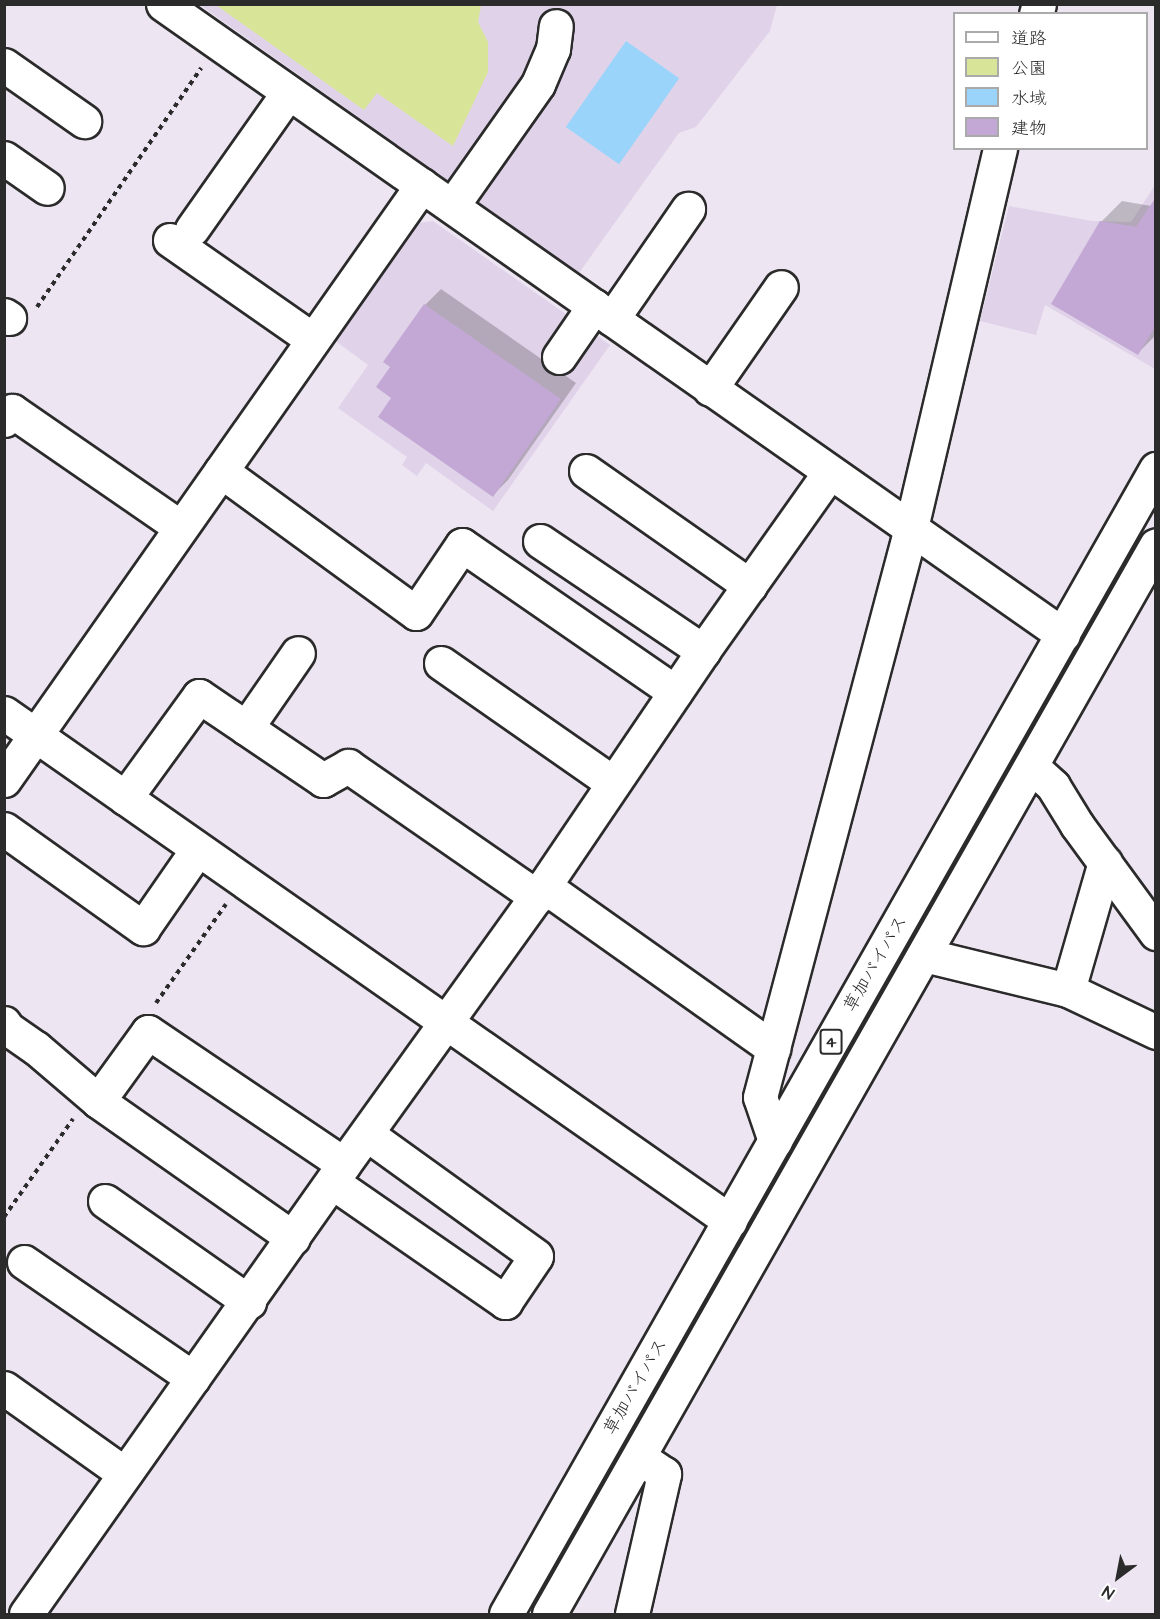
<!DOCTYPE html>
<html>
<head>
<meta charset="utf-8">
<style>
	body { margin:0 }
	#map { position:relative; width:1160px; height:1619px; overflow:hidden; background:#ede5f2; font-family:"Architects Daughter","Klee One",sans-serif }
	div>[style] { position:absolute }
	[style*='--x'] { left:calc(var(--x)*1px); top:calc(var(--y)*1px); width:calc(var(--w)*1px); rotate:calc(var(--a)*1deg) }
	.built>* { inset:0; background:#e0d3e9 }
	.green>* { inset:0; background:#d8e598 }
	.water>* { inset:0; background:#9bd4fb; transform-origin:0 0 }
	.shadow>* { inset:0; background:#0003 }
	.building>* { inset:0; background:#c3a8d5 }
	.path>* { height:4px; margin-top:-2px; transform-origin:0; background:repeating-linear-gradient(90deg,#2b2b2b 0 4.5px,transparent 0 9px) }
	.roads { filter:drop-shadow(2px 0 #2b2b2b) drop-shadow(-2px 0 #2b2b2b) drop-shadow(0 2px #2b2b2b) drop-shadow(0 -2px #2b2b2b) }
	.minor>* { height:33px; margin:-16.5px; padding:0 16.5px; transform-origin:16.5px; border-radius:16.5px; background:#fff }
	.highway>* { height:33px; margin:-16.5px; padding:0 16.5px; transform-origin:16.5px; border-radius:16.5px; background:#fff }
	span { translate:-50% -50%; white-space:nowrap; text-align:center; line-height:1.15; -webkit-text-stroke:4.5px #fff; paint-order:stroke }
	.shield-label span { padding:2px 4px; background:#fff; border:2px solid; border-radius:4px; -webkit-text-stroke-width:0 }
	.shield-label { font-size:16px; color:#2b2b2b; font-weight:700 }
	.street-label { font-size:18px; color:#2b2b2b }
	.frame { position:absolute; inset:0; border:6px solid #2b2b2b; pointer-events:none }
	.legend { position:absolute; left:953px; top:12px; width:195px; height:138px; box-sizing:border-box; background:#fff; border:2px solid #aaa; margin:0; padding:8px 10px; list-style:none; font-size:18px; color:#2b2b2b }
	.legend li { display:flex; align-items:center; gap:12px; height:30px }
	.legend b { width:30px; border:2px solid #aaa }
	.north { position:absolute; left:1088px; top:1547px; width:60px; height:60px; -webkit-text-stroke:4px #fff; paint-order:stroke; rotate:212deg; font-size:16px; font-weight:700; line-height:24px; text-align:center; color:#2b2b2b }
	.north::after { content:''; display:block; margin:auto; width:21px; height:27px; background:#2b2b2b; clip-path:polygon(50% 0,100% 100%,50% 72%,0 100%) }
</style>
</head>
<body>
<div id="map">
	<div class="built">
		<div style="clip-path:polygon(200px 5px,777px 5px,770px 31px,696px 127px,679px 133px,579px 273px)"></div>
		<div style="clip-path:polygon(1155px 185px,1155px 369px,1045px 305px,1036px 335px,980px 321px,1009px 206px,1092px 221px,1131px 222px)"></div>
		<div style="clip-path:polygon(433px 221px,610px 345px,493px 511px,426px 463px,417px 476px,402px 465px,407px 457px,338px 408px,368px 365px,330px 337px,409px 224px)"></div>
	</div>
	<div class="green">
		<div style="clip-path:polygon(216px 5px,481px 5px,478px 22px,488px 42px,488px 72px,453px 146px,377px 93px,364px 110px)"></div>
	</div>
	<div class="water">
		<div style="left:626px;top:41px;width:65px;height:105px;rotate:35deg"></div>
	</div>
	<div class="shadow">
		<div style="clip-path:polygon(1156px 200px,1156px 335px,1138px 353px,1101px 222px,1122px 201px,1151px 206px)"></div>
		<div style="clip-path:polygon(441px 289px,576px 383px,508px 480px,493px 495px,393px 397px,392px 367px,425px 305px)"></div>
	</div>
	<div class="building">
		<div style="clip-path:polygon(1156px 197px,1156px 325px,1138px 355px,1051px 304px,1100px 221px,1136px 227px)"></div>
		<div style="clip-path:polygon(424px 304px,561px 399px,493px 497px,378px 417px,391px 398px,376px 387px,390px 367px,383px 362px)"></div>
	</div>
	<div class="path">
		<div style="--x:37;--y:307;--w:290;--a:-55.5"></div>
		<div style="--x:156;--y:1003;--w:121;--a:-54.7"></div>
		<div style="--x:4;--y:1217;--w:120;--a:-54.9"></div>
	</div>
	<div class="roads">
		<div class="minor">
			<div style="--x:163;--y:4;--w:1099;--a:35.03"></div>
			<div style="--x:1036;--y:14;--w:10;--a:-73"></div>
			<div style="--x:4;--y:65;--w:98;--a:35"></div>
			<div style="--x:4;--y:158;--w:52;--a:34.9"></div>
			<div style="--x:452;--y:206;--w:149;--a:-54.8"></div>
			<div style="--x:538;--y:84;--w:38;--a:-67"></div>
			<div style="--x:553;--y:49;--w:23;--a:-83"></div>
			<div style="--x:192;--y:229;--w:166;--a:-54.8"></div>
			<div style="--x:170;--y:240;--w:173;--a:34.9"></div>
			<div style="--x:4;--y:315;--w:6;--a:31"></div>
			<div style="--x:612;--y:319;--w:134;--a:-55.4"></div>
			<div style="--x:559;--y:357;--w:62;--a:-55.5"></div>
			<div style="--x:710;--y:389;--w:124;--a:-55.2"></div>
			<div style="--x:4;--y:420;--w:12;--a:-48"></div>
			<div style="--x:12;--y:411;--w:204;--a:34.6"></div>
			<div style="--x:221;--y:471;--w:241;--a:36.1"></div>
			<div style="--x:416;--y:613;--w:82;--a:-55.9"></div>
			<div style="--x:462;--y:545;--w:259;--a:34.6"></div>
			<div style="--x:586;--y:471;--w:200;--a:35"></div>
			<div style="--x:540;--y:541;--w:197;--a:34"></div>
			<div style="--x:441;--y:663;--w:210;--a:34.9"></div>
			<div style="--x:4;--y:713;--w:886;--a:34.98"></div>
			<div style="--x:246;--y:728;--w:91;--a:-55.3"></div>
			<div style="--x:1031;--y:766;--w:30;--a:42"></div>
			<div style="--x:1053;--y:786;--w:46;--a:58.4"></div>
			<div style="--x:1077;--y:825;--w:134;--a:53.8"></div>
			<div style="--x:4;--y:780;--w:727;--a:-54.91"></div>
			<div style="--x:125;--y:798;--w:126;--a:-54"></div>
			<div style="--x:199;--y:696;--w:150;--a:34.1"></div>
			<div style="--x:323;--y:780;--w:29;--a:-29"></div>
			<div style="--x:348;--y:766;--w:230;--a:34.7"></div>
			<div style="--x:4;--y:829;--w:171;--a:35.5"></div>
			<div style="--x:143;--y:928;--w:95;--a:-55.3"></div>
			<div style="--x:544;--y:886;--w:281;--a:35.3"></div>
			<div style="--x:924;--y:955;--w:148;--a:13.7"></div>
			<div style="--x:1068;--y:990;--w:98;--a:25.5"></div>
			<div style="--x:1068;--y:990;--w:133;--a:-73.9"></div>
			<div style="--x:4;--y:1023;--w:6;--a:59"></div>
			<div style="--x:7;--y:1028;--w:35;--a:35"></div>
			<div style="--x:36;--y:1048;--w:82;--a:40.5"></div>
			<div style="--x:775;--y:1141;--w:46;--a:-108.8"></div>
			<div style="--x:760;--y:1097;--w:589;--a:-75.14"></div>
			<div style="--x:911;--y:528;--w:390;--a:-76.8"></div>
			<div style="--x:332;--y:1182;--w:211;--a:34.7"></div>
			<div style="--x:505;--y:1302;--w:55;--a:-56"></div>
			<div style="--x:536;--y:1256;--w:208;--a:-144.2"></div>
			<div style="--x:105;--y:1201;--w:176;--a:35"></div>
			<div style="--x:293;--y:1238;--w:238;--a:-144.9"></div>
			<div style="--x:98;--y:1101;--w:85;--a:-54.1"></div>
			<div style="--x:148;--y:1032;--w:236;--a:34"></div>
			<div style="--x:24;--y:1262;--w:205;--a:34.5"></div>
			<div style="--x:4;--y:1388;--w:148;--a:35.4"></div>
			<div style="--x:26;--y:1614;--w:551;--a:-54.75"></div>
			<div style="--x:344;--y:1164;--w:342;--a:-54.3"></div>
			<div style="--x:544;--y:886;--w:284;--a:-55.9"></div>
			<div style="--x:703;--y:651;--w:218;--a:-54.7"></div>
			<div style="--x:632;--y:1614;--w:144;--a:-77.1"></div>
			<div style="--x:664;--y:1474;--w:30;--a:-146"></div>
		</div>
		<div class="highway">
			<div style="--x:506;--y:1614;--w:1317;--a:-60.42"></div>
			<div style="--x:549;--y:1614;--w:1229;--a:-60.41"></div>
		</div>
	</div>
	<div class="shield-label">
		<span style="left:831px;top:1042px">4</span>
	</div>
	<div class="street-label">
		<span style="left:876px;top:964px;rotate:-60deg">草加バイパス</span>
		<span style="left:636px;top:1387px;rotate:-60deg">草加バイパス</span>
	</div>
	<div class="frame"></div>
	<ul class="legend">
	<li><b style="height:8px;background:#fff"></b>道路</li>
	<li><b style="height:16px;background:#d8e598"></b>公園</li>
	<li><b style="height:16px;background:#9bd4fb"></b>水域</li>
	<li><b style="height:16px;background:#c3a8d5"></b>建物</li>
	</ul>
	<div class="north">N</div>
</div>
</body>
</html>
